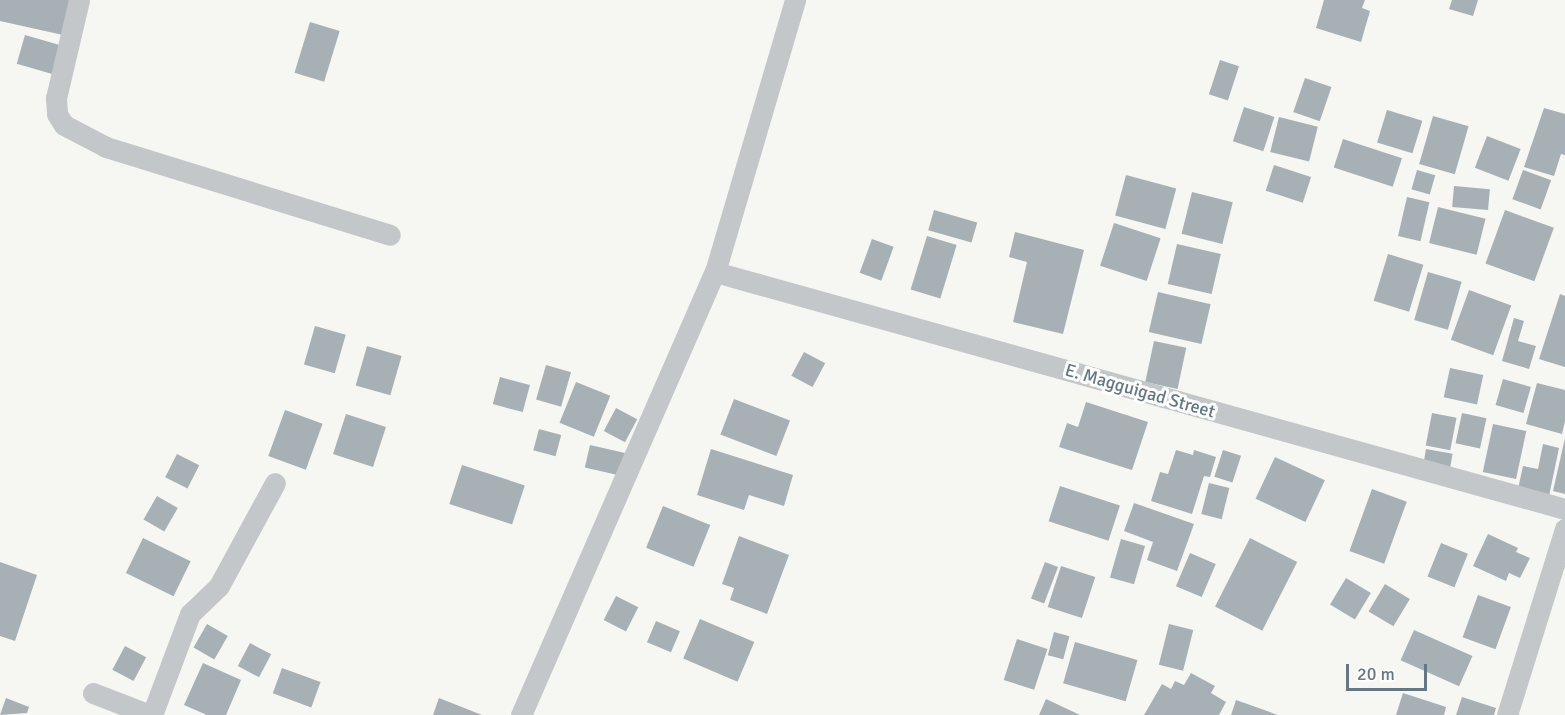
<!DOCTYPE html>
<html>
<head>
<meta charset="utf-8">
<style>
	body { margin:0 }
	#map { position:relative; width:1565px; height:715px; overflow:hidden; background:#f6f6f2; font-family:Signika,sans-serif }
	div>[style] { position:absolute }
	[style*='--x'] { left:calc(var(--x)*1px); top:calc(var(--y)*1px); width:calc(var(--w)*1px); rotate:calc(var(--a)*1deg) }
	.building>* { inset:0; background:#a7b0b5; transform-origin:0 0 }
	.minor>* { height:21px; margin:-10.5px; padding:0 10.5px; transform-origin:10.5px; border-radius:10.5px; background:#c3c7ca }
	span { translate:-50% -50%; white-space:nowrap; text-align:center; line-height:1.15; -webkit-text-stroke:6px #fff; paint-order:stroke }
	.street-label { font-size:18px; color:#657783 }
	.scale { position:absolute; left:1346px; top:664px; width:81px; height:27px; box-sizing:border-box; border:3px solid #657783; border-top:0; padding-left:8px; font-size:18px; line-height:21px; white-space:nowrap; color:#657783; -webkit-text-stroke:4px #fff; paint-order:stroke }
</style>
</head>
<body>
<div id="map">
	<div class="building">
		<div style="clip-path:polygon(0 0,71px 0,63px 35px,0 21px)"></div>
		<div style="clip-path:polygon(1324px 0,1365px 0,1362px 8px,1370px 11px,1361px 42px,1316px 28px)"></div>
		<div style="clip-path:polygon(1452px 0,1478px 0,1473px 16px,1449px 9px)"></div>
		<div style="left:310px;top:22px;width:31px;height:53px;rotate:17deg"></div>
		<div style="left:25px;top:35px;width:44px;height:30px;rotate:16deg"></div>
		<div style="left:1220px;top:60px;width:20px;height:36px;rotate:18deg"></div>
		<div style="left:1305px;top:78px;width:28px;height:36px;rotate:19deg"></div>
		<div style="left:1244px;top:107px;width:32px;height:36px;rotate:18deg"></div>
		<div style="clip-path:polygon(1544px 108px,1565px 114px,1565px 155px,1561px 154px,1554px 176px,1524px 167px)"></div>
		<div style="left:1387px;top:110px;width:37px;height:34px;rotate:17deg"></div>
		<div style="left:1433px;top:116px;width:37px;height:50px;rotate:16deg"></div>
		<div style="left:1279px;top:117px;width:40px;height:36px;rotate:14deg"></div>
		<div style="left:1487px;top:136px;width:36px;height:34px;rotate:21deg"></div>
		<div style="left:1343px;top:139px;width:62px;height:30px;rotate:18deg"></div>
		<div style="left:1274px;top:165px;width:39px;height:27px;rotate:18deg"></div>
		<div style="left:1417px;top:170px;width:19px;height:20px;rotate:16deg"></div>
		<div style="left:1523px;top:170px;width:30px;height:31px;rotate:20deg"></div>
		<div style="left:1126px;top:175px;width:52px;height:42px;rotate:15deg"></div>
		<div style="left:1454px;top:186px;width:36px;height:21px;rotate:5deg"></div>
		<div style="left:1192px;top:192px;width:42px;height:43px;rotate:14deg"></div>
		<div style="left:1407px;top:197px;width:23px;height:40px;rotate:13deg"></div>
		<div style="left:1438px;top:207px;width:49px;height:37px;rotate:14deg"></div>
		<div style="left:934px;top:210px;width:45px;height:21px;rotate:16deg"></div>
		<div style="left:1505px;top:210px;width:52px;height:57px;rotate:20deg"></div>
		<div style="left:1114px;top:223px;width:49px;height:45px;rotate:18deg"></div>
		<div style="clip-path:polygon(1015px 232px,1084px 250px,1063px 334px,1013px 322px,1027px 262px,1009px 257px)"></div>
		<div style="left:927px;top:236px;width:31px;height:56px;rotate:17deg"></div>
		<div style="left:872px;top:239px;width:23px;height:36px;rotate:20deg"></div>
		<div style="left:1177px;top:244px;width:45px;height:41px;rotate:13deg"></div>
		<div style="left:1388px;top:254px;width:37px;height:49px;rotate:17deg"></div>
		<div style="left:1428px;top:272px;width:35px;height:50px;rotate:16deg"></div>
		<div style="left:1469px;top:290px;width:45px;height:53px;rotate:20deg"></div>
		<div style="left:1158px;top:292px;width:54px;height:41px;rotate:13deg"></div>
		<div style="clip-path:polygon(1560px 294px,1565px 296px,1565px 367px,1539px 359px)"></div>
		<div style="clip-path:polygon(1514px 318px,1524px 321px,1518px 341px,1536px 346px,1529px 369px,1502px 361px)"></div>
		<div style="left:315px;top:326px;width:32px;height:40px;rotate:16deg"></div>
		<div style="left:1154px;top:341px;width:33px;height:42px;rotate:12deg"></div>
		<div style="left:367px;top:346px;width:36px;height:41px;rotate:16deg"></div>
		<div style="left:804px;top:352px;width:24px;height:27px;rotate:28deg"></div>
		<div style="left:546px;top:365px;width:26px;height:36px;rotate:16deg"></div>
		<div style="left:1450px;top:368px;width:34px;height:30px;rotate:12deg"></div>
		<div style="left:500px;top:377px;width:31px;height:28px;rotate:15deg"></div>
		<div style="left:1503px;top:379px;width:29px;height:27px;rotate:16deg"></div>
		<div style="left:576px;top:382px;width:37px;height:44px;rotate:22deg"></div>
		<div style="clip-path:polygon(1537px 383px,1565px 390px,1565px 421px,1562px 434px,1526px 424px)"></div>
		<div style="left:734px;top:399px;width:60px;height:38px;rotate:21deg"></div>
		<div style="clip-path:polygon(1086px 402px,1148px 422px,1132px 470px,1059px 447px,1067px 423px,1078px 427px)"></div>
		<div style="left:616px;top:408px;width:24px;height:26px;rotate:28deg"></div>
		<div style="left:285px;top:410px;width:40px;height:49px;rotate:20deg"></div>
		<div style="left:1432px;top:413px;width:25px;height:33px;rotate:11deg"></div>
		<div style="left:1462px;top:413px;width:25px;height:31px;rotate:12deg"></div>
		<div style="left:346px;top:414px;width:42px;height:42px;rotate:18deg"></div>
		<div style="left:1493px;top:424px;width:34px;height:49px;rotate:12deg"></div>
		<div style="left:539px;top:429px;width:23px;height:22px;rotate:15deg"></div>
		<div style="clip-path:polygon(1565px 438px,1565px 494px,1553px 491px)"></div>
		<div style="clip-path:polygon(1543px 444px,1559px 448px,1549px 496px,1518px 489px,1523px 466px,1538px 469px)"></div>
		<div style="left:590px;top:445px;width:37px;height:23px;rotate:13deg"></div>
		<div style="clip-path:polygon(711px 449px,793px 475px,784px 506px,749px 495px,744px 510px,697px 495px)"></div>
		<div style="left:1426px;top:449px;width:27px;height:18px;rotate:10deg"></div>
		<div style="clip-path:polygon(1176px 450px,1193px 455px,1194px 450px,1216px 457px,1210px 477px,1204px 476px,1192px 514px,1151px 501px,1160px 472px,1168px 474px)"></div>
		<div style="left:1223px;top:450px;width:19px;height:28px;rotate:18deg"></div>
		<div style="left:177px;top:454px;width:25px;height:26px;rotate:27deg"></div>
		<div style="left:1275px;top:457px;width:55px;height:46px;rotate:25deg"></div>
		<div style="left:462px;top:465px;width:66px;height:41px;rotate:18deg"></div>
		<div style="left:1209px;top:483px;width:21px;height:32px;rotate:14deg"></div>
		<div style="left:1060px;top:486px;width:63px;height:37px;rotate:18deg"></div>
		<div style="left:1372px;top:489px;width:37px;height:66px;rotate:20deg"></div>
		<div style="left:157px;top:496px;width:24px;height:27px;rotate:30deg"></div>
		<div style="clip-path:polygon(1134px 503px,1194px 524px,1177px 571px,1147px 560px,1153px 542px,1124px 531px)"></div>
		<div style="left:663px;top:506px;width:51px;height:45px;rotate:22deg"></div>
		<div style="clip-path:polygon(1488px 534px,1518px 548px,1516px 552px,1530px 558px,1520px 578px,1509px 573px,1506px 581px,1473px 566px)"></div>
		<div style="clip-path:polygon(739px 536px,789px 555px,767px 614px,730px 600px,734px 588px,722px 584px)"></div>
		<div style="left:143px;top:538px;width:53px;height:39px;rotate:26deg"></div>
		<div style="left:1250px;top:538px;width:53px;height:77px;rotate:27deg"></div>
		<div style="left:1121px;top:539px;width:25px;height:40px;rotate:16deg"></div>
		<div style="left:1441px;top:543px;width:29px;height:36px;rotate:22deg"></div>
		<div style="left:1190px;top:553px;width:28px;height:36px;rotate:23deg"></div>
		<div style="clip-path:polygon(0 562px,37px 575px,15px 641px,0 636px)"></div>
		<div style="left:1045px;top:562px;width:14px;height:39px;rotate:21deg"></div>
		<div style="left:1061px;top:566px;width:36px;height:43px;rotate:18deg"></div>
		<div style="left:1346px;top:578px;width:29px;height:31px;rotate:31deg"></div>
		<div style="left:1385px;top:584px;width:29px;height:32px;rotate:31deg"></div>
		<div style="left:1478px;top:595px;width:35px;height:45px;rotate:20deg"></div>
		<div style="left:616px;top:596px;width:25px;height:27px;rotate:27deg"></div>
		<div style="left:700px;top:619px;width:59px;height:43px;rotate:23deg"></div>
		<div style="left:656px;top:621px;width:26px;height:23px;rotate:23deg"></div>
		<div style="left:207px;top:624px;width:24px;height:27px;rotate:30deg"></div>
		<div style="left:1169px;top:624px;width:25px;height:42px;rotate:14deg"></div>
		<div style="left:1414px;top:630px;width:64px;height:33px;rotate:24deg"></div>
		<div style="left:1054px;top:632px;width:16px;height:24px;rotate:15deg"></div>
		<div style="left:1017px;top:639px;width:32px;height:43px;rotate:18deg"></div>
		<div style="left:1075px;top:642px;width:65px;height:43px;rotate:16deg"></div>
		<div style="left:250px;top:643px;width:24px;height:26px;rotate:28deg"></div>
		<div style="left:125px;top:646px;width:24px;height:27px;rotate:28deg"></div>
		<div style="clip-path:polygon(203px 663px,241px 680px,226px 715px,207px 715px,184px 705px)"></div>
		<div style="left:282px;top:668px;width:41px;height:27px;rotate:20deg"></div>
		<div style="clip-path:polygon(1191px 673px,1215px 686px,1211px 693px,1226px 702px,1219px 715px,1144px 715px,1162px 684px,1171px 689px,1175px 681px,1184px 685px)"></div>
		<div style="clip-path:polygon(1403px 693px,1446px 707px,1444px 715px,1396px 715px)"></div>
		<div style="clip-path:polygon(1462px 697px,1496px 708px,1494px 715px,1456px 715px)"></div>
		<div style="clip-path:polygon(6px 698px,29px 707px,27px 713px,0 715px)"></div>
		<div style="clip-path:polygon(439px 698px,482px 715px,433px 715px)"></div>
		<div style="clip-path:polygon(1046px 699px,1080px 715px,1039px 715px)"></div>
		<div style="clip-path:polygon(1236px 700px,1278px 715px,1231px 715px)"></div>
	</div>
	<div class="minor">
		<div style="--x:79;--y:0;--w:101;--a:103.2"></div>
		<div style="--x:56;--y:98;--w:16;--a:86"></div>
		<div style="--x:57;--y:114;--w:13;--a:58"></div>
		<div style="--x:64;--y:125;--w:47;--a:27.6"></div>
		<div style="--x:106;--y:147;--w:297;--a:17.2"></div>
		<div style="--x:715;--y:272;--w:882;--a:15.58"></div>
		<div style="--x:93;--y:693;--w:61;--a:21.1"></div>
		<div style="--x:152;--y:715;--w:108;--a:-69.4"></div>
		<div style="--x:190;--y:614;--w:40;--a:-44"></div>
		<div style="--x:219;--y:586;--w:117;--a:-61.5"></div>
		<div style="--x:521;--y:715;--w:484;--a:-66.4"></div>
		<div style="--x:715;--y:272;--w:284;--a:-73.6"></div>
		<div style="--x:1507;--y:715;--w:195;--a:-72.7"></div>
	</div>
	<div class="street-label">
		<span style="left:1140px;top:391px;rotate:16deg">E. Magguigad Street</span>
	</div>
	<div class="scale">20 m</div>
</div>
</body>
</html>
